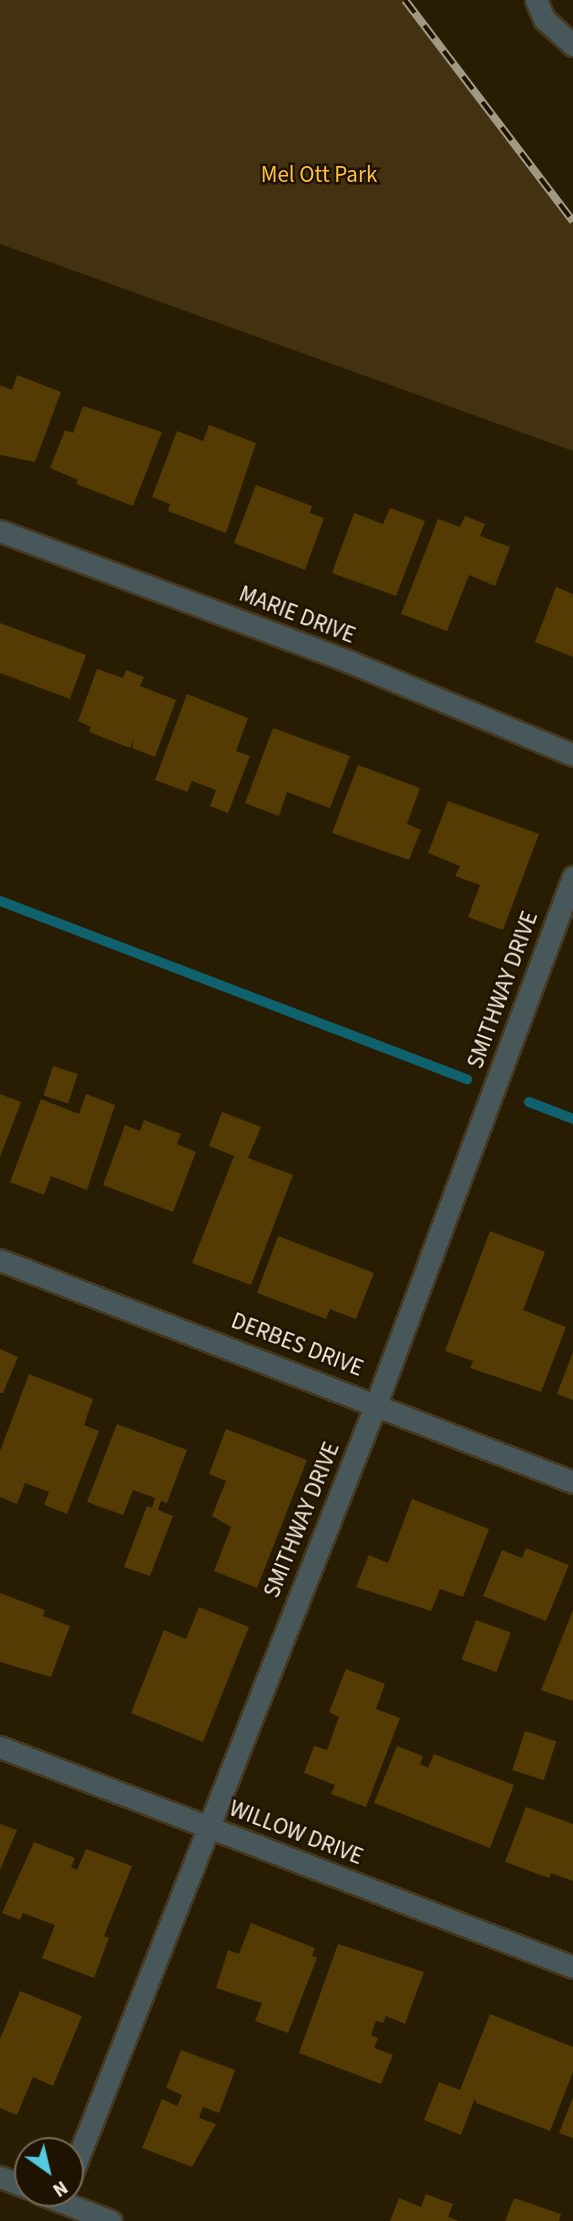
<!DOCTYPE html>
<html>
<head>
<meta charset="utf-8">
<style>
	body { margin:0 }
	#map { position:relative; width:573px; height:2221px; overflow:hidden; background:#281c02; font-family:"Source Sans 3",sans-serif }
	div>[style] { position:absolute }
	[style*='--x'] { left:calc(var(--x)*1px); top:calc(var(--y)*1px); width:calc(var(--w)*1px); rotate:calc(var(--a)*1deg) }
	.green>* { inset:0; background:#423211 }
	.stream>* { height:10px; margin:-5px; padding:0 5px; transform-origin:5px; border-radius:5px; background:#0f616e }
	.building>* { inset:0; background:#533b03; transform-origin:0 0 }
	.roads { filter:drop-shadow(2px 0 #453921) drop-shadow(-2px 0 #453921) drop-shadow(0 2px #453921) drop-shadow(0 -2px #453921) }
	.minor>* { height:21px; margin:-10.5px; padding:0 10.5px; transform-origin:10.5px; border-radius:10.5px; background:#47575a }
	.rail>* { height:8px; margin-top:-4px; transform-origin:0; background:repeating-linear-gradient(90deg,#1f1200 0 16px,#a29985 0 32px); box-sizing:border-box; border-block:2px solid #a29985 }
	span { translate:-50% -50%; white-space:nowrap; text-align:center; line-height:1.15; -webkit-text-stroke:5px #1f1200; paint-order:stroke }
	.park-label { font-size:23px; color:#fcbf3e }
	.street-label { font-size:23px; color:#f5eddd }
	.north { position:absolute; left:14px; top:2137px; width:70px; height:70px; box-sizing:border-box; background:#1f1200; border:2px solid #756a58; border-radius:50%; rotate:146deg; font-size:19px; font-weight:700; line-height:28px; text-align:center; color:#f5eddd }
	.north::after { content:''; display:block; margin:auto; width:24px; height:32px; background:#55cadf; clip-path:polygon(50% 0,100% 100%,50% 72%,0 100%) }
</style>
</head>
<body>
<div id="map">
	<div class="green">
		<div style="clip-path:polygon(0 0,405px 0,573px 221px,573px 451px,0 244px)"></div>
	</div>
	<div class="stream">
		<div style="--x:0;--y:901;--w:500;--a:20.9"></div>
		<div style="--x:529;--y:1102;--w:47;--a:21.1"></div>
	</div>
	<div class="building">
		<div style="clip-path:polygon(17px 375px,61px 392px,35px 462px,0 455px,0 385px,12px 390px)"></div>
		<div style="clip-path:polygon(83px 406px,162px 432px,133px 506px,76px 484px,78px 480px,50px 468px,65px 430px,73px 433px)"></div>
		<div style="clip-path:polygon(209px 425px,256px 443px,226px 533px,168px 511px,170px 504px,152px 497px,177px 431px,203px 441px)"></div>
		<div style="clip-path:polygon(256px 485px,312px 506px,310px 513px,324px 518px,305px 570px,234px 543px)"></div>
		<div style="clip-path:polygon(390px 508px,425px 521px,396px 596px,332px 573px,354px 513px,383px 524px)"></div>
		<div style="clip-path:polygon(465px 516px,485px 524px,480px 536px,510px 547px,495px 586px,469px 575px,447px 631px,401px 614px,438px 519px,460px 527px)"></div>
		<div style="clip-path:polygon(556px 587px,573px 594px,573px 657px,535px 642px)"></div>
		<div style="clip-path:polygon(0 623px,86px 655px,70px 699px,0 673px)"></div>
		<div style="clip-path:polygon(97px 669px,123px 678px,126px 670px,144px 677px,140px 686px,176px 700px,155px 757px,132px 748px,134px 740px,130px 748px,89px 732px,91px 727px,78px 721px)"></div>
		<div style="clip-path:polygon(187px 694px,248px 718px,236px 751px,250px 756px,228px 813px,210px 806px,216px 790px,192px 781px,187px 792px,155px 780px)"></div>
		<div style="clip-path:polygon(273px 728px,350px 756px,330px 808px,287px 792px,279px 816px,245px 803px)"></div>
		<div style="clip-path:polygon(358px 765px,420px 788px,407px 824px,421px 830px,409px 860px,332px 833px)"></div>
		<div style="clip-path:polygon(448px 801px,539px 834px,503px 930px,468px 917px,480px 885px,455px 876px,460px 866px,428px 853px)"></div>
		<div style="left:53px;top:1066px;width:26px;height:31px;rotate:18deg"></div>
		<div style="clip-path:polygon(0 1094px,21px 1102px,0 1157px)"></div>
		<div style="clip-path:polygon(86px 1094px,115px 1105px,87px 1190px,51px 1176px,44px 1195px,10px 1182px,41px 1099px,79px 1114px)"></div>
		<div style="clip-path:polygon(222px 1112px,261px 1127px,248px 1158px,293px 1175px,251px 1285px,192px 1263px,234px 1156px,209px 1146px)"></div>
		<div style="clip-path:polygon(144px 1120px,181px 1134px,177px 1144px,196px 1152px,173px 1212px,103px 1185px,125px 1125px,140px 1131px)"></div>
		<div style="clip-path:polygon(490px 1231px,545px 1252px,523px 1310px,566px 1327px,541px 1392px,470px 1368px,473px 1361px,445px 1351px)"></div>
		<div style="clip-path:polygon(278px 1236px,374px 1273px,356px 1319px,330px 1309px,326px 1319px,257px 1293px)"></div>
		<div style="clip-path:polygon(0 1349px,18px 1357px,3px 1393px,0 1393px)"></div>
		<div style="clip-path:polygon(573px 1352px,573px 1400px,557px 1394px)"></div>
		<div style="clip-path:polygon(29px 1374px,93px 1399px,84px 1425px,99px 1431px,67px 1514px,44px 1505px,49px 1492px,25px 1483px,17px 1504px,0 1497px,0 1451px)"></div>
		<div style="clip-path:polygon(117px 1424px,187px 1450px,167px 1503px,161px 1501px,158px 1510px,173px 1516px,150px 1576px,124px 1567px,147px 1506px,152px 1508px,155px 1498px,133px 1490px,123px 1515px,87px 1502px)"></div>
		<div style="clip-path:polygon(226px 1429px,307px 1460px,257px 1588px,214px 1571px,231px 1527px,212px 1516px,226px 1481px,209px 1474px)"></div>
		<div style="clip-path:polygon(412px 1499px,489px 1529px,463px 1597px,440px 1589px,431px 1611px,356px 1587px,369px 1555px,388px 1563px)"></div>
		<div style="clip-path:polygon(526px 1548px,569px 1565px,546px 1621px,483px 1596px,502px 1550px,522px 1558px)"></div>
		<div style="clip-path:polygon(0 1593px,45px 1610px,43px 1616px,70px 1626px,51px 1677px,0 1662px)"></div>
		<div style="clip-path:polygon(199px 1607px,249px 1627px,203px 1742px,131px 1713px,164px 1630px,186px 1639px)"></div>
		<div style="clip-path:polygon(573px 1610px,573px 1699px,572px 1701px,541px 1690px)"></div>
		<div style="left:476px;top:1620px;width:37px;height:42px;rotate:20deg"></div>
		<div style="clip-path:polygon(346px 1669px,385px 1684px,376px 1709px,400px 1718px,366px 1807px,331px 1794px,335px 1785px,304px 1773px,314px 1746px,327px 1750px,339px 1717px,329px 1712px)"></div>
		<div style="left:525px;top:1731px;width:33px;height:41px;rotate:18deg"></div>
		<div style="clip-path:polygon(397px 1746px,423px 1756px,420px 1764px,428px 1768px,434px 1754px,514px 1785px,490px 1848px,374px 1803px)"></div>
		<div style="clip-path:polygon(526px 1807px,573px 1824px,573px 1881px,551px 1873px,549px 1878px,505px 1862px)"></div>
		<div style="clip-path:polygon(0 1824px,17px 1830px,0 1870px)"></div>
		<div style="clip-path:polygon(34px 1842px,75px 1858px,71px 1867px,77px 1870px,86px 1849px,132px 1866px,104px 1936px,109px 1938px,94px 1978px,42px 1958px,55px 1925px,23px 1913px,20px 1920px,2px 1913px)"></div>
		<div style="clip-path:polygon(251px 1923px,315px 1948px,312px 1956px,317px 1958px,288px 2033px,255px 2021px,262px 2003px,216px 1988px,228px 1950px,239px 1954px)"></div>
		<div style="clip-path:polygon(338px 1944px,424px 1972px,405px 2024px,386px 2016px,383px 2023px,376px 2021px,371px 2035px,378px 2038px,374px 2048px,393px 2055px,381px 2084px,299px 2053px)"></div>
		<div style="clip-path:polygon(20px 1991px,82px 2016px,53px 2086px,33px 2077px,17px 2115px,0 2108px,0 2039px)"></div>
		<div style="clip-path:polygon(490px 2014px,573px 2047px,573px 2072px,550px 2131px,476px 2103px,475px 2098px,461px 2135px,424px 2120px,439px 2082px,460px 2090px)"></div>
		<div style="clip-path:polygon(181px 2050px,235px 2070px,219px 2113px,203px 2107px,199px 2118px,216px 2124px,192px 2167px,142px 2148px,162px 2099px,177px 2106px,182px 2095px,166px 2088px)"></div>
		<div style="clip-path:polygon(573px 2097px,573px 2138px,559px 2133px)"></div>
		<div style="clip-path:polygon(426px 2194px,453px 2204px,448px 2217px,459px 2221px,390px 2221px,399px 2198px,421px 2207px)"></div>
		<div style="clip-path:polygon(514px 2198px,561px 2214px,559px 2221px,505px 2221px)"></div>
	</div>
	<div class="roads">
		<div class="minor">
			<div style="--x:536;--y:0;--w:21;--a:67"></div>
			<div style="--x:544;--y:19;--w:39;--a:42"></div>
			<div style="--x:0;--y:531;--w:374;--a:20.5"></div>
			<div style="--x:350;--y:662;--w:242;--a:22.6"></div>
			<div style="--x:0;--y:1260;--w:615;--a:21.18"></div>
			<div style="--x:0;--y:1747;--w:614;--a:21"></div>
			<div style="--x:0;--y:2177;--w:30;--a:21"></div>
			<div style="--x:70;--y:2178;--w:832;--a:-68.43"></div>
			<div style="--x:376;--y:1404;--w:563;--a:-69.5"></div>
			<div style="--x:39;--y:2193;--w:77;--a:21.3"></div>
		</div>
	</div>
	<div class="rail">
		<div style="--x:405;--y:0;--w:278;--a:52.8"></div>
	</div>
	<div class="park-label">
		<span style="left:319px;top:175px">Mel Ott Park</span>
	</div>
	<div class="street-label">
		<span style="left:297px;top:615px;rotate:21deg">MARIE DRIVE</span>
		<span style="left:503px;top:990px;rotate:-70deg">SMITHWAY DRIVE</span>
		<span style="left:297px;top:1345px;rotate:21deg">DERBES DRIVE</span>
		<span style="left:302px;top:1520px;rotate:-68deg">SMITHWAY DRIVE</span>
		<span style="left:296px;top:1833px;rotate:21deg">WILLOW DRIVE</span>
	</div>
	<div class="north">N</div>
</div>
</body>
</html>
